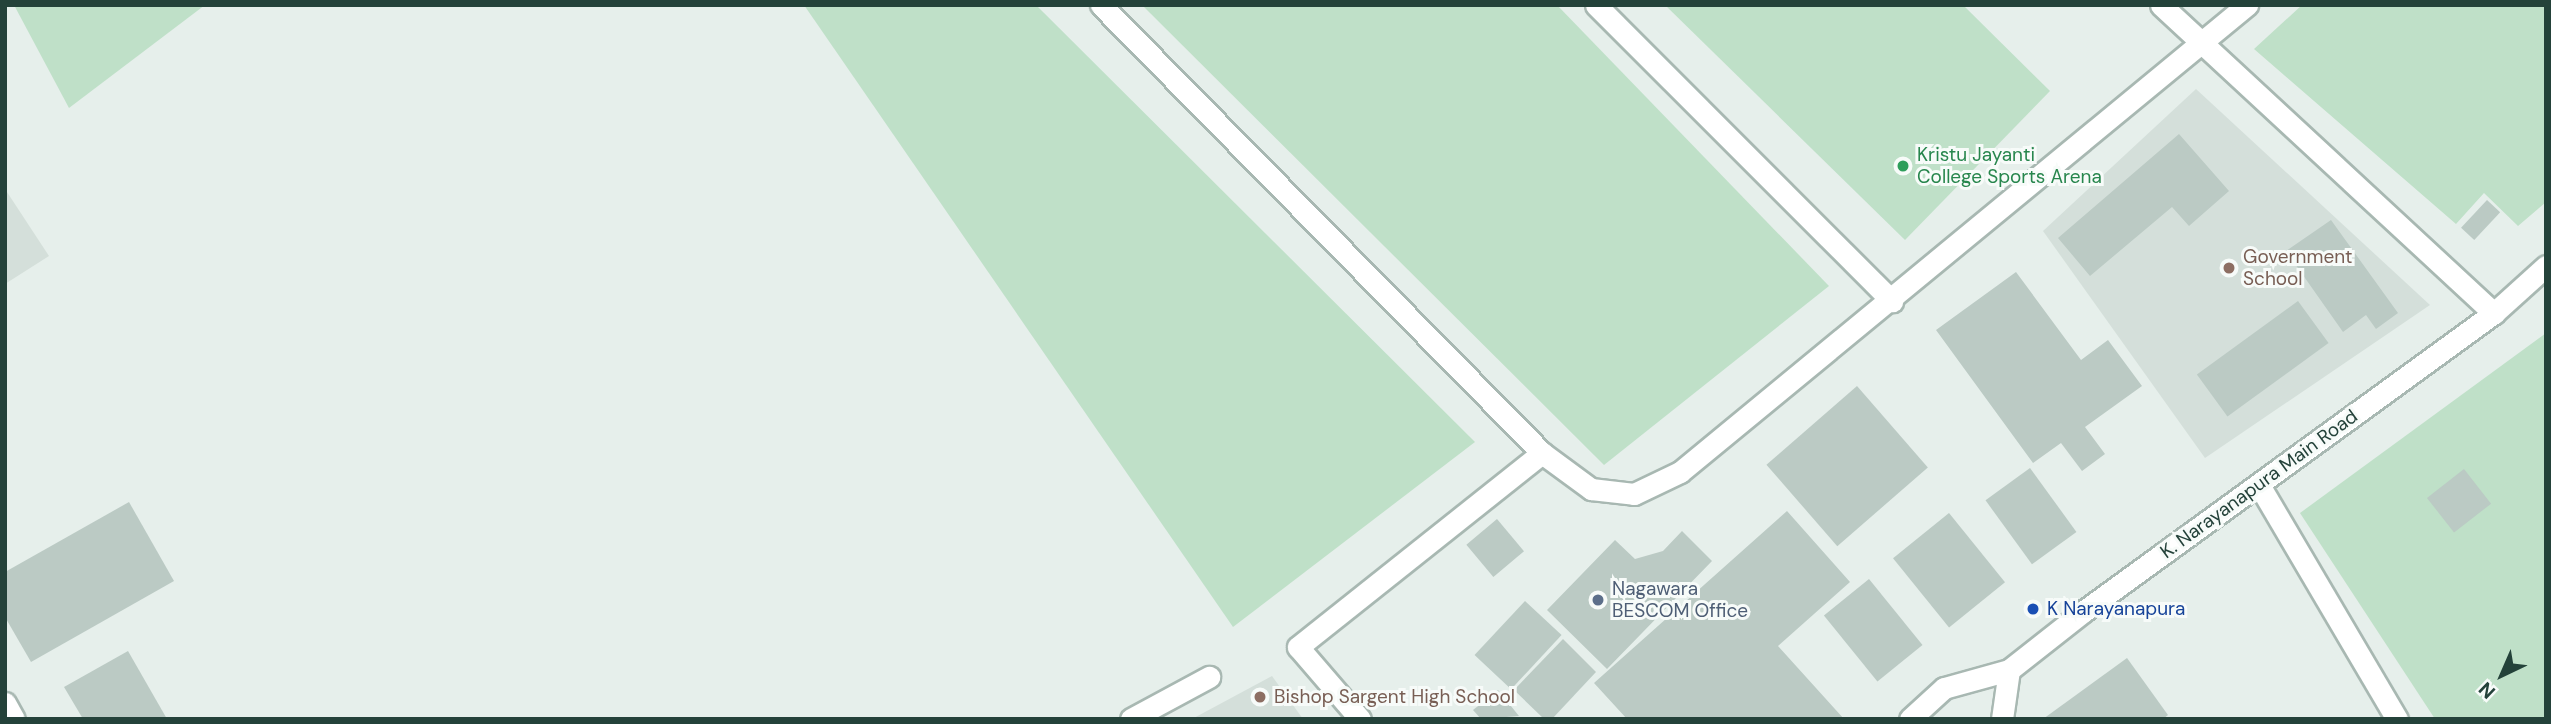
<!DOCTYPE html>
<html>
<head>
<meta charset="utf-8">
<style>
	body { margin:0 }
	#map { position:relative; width:2551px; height:724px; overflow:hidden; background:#e6efeb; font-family:"DM Sans",sans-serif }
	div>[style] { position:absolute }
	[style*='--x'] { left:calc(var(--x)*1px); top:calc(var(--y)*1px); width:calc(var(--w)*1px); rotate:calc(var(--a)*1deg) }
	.built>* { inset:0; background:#d4dfda }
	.green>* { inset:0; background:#bfe0c8 }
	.building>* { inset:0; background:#bbcac4; transform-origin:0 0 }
	.roads { filter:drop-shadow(2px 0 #a8b8b2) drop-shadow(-2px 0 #a8b8b2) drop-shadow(0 2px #a8b8b2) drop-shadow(0 -2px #a8b8b2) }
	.street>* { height:21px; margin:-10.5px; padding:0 10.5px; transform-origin:10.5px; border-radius:10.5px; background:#fff }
	.secondary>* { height:21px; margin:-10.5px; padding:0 10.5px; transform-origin:10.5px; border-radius:10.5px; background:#fff }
	.dots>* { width:19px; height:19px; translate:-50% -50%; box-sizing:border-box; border:4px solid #f7fbf9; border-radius:50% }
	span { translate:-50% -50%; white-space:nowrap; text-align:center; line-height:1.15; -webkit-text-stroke:6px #f7fbf9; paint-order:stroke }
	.leisure-label { font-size:19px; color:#27864d }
	.left { translate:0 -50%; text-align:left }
	.education-label { font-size:19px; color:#785e54 }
	.street-label { font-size:19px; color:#24423a }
	.service-label { font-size:19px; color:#4e5e75 }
	.transit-label { font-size:19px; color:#164399 }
	.frame { position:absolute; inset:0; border:7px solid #24423a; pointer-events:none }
	.north { position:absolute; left:2467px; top:640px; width:70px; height:70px; -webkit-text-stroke:5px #f7fbf9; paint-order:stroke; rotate:224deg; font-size:19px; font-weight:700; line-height:28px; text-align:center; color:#24423a }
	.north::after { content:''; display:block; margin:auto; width:24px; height:32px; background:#24423a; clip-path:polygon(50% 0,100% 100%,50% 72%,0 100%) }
</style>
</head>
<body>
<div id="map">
	<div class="built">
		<div style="clip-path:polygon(2196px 89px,2430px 305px,2205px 458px,2043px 231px)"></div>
		<div style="clip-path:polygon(5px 189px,49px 256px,5px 284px)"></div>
		<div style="clip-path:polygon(1272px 676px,1303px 719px,1192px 719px)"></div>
	</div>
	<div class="green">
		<div style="clip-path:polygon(14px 5px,205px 5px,69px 108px)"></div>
		<div style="clip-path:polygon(804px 5px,1036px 5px,1475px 442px,1233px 627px)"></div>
		<div style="clip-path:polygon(1142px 5px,1557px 5px,1829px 286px,1604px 465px)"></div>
		<div style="clip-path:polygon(1665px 5px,1963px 5px,2050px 91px,1905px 240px)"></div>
		<div style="clip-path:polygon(2302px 5px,2546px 5px,2546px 202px,2518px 226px,2484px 193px,2456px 224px,2254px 49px)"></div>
		<div style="clip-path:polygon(2546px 333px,2546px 719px,2435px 719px,2300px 513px)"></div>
	</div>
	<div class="building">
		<div style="clip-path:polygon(2179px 134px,2229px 191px,2189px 226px,2172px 207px,2090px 276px,2058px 238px)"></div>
		<div style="left:2487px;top:200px;width:18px;height:38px;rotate:43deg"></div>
		<div style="clip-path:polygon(2331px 220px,2398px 313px,2376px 329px,2366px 315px,2343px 332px,2286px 251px)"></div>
		<div style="clip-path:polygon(2016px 272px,2081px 360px,2108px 340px,2142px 386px,2085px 427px,2105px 454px,2082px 471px,2061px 443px,2033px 463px,1936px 330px)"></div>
		<div style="left:2298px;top:301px;width:52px;height:125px;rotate:54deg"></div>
		<div style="left:1857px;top:386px;width:108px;height:120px;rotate:49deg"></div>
		<div style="left:2030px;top:468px;width:79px;height:55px;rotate:54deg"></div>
		<div style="left:2464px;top:469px;width:44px;height:47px;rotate:52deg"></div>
		<div style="clip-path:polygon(129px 502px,174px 581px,31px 662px,5px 617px,5px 572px)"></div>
		<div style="clip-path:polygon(1787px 511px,1850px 582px,1778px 646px,1844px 719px,1627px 719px,1594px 683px)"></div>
		<div style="left:1949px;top:513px;width:89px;height:72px;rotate:51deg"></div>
		<div style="left:1497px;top:519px;width:42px;height:40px;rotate:50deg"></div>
		<div style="clip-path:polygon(1682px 531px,1712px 561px,1607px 669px,1547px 610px,1615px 540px,1635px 559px,1663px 551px)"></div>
		<div style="left:1869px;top:579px;width:85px;height:58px;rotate:51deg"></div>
		<div style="left:1525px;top:601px;width:50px;height:74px;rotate:43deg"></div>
		<div style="clip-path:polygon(1563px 639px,1596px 672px,1552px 719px,1544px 719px,1514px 690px)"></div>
		<div style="clip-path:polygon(128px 651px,167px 719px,83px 719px,64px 687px)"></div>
		<div style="clip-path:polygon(2127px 658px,2168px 715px,2163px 719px,2043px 719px)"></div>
		<div style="clip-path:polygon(1498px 690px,1519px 716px,1481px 719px,1473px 710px)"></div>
	</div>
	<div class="roads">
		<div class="street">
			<div style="--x:1101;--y:5;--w:629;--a:45.45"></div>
			<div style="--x:1542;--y:453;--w:61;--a:36.3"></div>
			<div style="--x:1591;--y:489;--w:43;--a:6.6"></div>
			<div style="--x:1634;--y:494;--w:51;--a:-25.6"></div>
			<div style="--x:1680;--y:472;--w:735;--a:-39.48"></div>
			<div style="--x:1596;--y:5;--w:419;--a:45"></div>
			<div style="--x:2161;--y:5;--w:454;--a:42.8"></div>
			<div style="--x:2259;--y:485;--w:272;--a:59.5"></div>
			<div style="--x:1131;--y:719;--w:89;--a:-28.3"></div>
			<div style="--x:1360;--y:719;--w:95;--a:-130.7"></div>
			<div style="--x:1298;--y:647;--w:312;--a:-38.5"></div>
			<div style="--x:1910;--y:719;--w:46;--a:-42.4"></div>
			<div style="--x:1944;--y:688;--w:67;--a:-15.5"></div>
		</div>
		<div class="secondary">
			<div style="--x:5;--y:703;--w:18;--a:61"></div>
			<div style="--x:2002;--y:719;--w:49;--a:-81.9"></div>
			<div style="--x:2009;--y:670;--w:95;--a:-38.2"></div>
			<div style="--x:2084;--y:611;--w:507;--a:-36.01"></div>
			<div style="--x:2494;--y:313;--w:70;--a:-42.1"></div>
		</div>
	</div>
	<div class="dots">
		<div style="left:1903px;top:166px;background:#2e9e5b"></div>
		<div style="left:2229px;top:268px;background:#8d6e63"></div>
		<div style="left:1598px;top:600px;background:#5c6f8a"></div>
		<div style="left:2033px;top:609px;background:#1a4fb4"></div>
		<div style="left:1260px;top:697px;background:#8d6e63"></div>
	</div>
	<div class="leisure-label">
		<span class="left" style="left:1917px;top:166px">Kristu Jayanti<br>College Sports Arena</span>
	</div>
	<div class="education-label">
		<span class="left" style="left:2243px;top:268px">Government<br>School</span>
		<span class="left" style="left:1274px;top:697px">Bishop Sargent High School</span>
	</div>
	<div class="street-label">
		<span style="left:2259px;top:484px;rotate:-36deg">K. Narayanapura Main Road</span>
	</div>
	<div class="service-label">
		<span class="left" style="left:1612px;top:600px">Nagawara<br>BESCOM Office</span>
	</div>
	<div class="transit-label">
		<span class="left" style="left:2047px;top:609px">K Narayanapura</span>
	</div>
	<div class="frame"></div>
	<div class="north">N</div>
</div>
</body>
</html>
